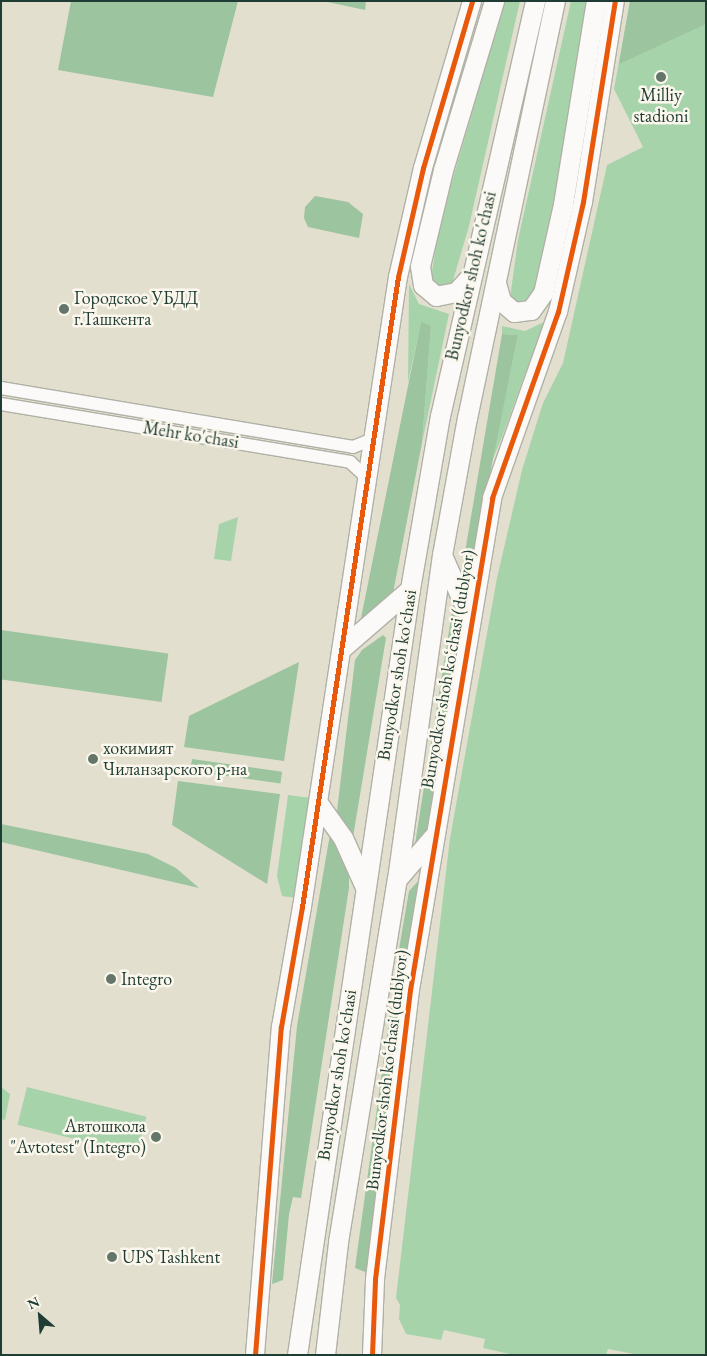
<!DOCTYPE html>
<html>
<head>
<meta charset="utf-8">
<style>
	body { margin:0 }
	#map { position:relative; width:707px; height:1356px; overflow:hidden; background:#e3dfcf; font-family:"EB Garamond",serif }
	div>[style] { position:absolute }
	[style*='--x'] { left:calc(var(--x)*1px); top:calc(var(--y)*1px); width:calc(var(--w)*1px); rotate:calc(var(--a)*1deg) }
	.green>* { inset:0; background:#a7d3ab; transform-origin:0 0 }
	.forest>* { inset:0; background:#9bc49f; transform-origin:0 0 }
	.roads { filter:drop-shadow(1px 0 #b0b1a6) drop-shadow(-1px 0 #b0b1a6) drop-shadow(0 1px #b0b1a6) drop-shadow(0 -1px #b0b1a6) }
	.street>* { height:12px; margin:-6px; padding:0 6px; transform-origin:6px; border-radius:6px; background:#fbfaf8 }
	.secondary>* { height:18px; margin:-9px; padding:0 9px; transform-origin:9px; border-radius:9px; background:#fbfaf8 }
	.primary>* { height:19px; margin:-9.5px; padding:0 9.5px; transform-origin:9.5px; border-radius:9.5px; background:#fbfaf8 }
	.cycleway>* { height:5px; margin:-2.5px; padding:0 2.5px; transform-origin:2.5px; border-radius:2.5px; background:#e8590c }
	.dots>* { width:14px; height:14px; translate:-50% -50%; box-sizing:border-box; border:2px solid #fbf7ec; border-radius:50% }
	span { translate:-50% -50%; white-space:nowrap; text-align:center; line-height:1.15; -webkit-text-stroke:5px #fbf7ec; paint-order:stroke }
	.poi-label { font-size:18px; color:#1f3d34 }
	.left { translate:0 -50%; text-align:left }
	.right { translate:-100% -50%; text-align:right }
	.street-label { font-size:18px; color:#1f3d34 }
	.frame { position:absolute; inset:0; border:2px solid #1f3d34; pointer-events:none }
	.north { position:absolute; left:15px; top:1291px; width:50px; height:50px; -webkit-text-stroke:4px #fbf7ec; paint-order:stroke; rotate:333deg; font-size:14px; font-weight:700; line-height:20px; text-align:center; color:#1f3d34 }
	.north::after { content:''; display:block; margin:auto; width:18px; height:22px; background:#1f3d34; clip-path:polygon(50% 0,100% 100%,50% 72%,0 100%) }
</style>
</head>
<body>
<div id="map">
	<div class="green">
		<div style="clip-path:polygon(505px 1px,520px 1px,469px 226px,452px 284px,445px 289px,433px 284px,431px 277px,440px 222px)"></div>
		<div style="clip-path:polygon(571px 1px,587px 1px,563px 160px,531px 302px,522px 308px,510px 298px,518px 240px)"></div>
		<div style="clip-path:polygon(630px 1px,706px 1px,706px 1355px,639px 1355px,608px 1349px,606px 1355px,514px 1355px,483px 1348px,485px 1339px,444px 1330px,441px 1340px,406px 1334px,399px 1319px,400px 1305px,396px 1298px,450px 838px,497px 578px,522px 470px,543px 403px,563px 363px,607px 165px,643px 147px,614px 89px)"></div>
		<div style="clip-path:polygon(409px 284px,419px 304px,449px 314px,422px 443px,431px 326px,421px 323px,408px 382px)"></div>
		<div style="clip-path:polygon(544px 322px,502px 437px,492px 461px,518px 335px,502px 334px,502px 326px,525px 331px)"></div>
		<div style="clip-path:polygon(238px 517px,231px 561px,214px 559px,219px 524px)"></div>
		<div style="clip-path:polygon(288px 795px,311px 798px,296px 898px,282px 896px,277px 876px)"></div>
		<div style="clip-path:polygon(1px 1087px,10px 1094px,5px 1120px,1px 1119px)"></div>
		<div style="left:27px;top:1087px;width:123px;height:39px;rotate:14deg"></div>
	</div>
	<div class="forest">
		<div style="clip-path:polygon(71px 1px,238px 1px,213px 97px,58px 70px)"></div>
		<div style="clip-path:polygon(323px 1px,366px 1px,365px 10px)"></div>
		<div style="clip-path:polygon(630px 1px,706px 1px,706px 24px,619px 64px)"></div>
		<div style="clip-path:polygon(315px 196px,348px 202px,363px 214px,359px 238px,308px 227px,304px 218px,305px 207px)"></div>
		<div style="clip-path:polygon(421px 322px,431px 326px,422px 443px,393px 593px,360px 623px)"></div>
		<div style="clip-path:polygon(502px 334px,518px 335px,468px 583px,463px 564px)"></div>
		<div style="clip-path:polygon(452px 612px,460px 621px,429px 830px,415px 844px)"></div>
		<div style="left:1px;top:630px;width:169px;height:49px;rotate:8deg"></div>
		<div style="clip-path:polygon(383px 635px,386px 638px,353px 837px,337px 811px,355px 660px,362px 650px)"></div>
		<div style="clip-path:polygon(299px 662px,284px 761px,184px 747px,189px 716px)"></div>
		<div style="left:192px;top:759px;width:91px;height:12px;rotate:8deg"></div>
		<div style="clip-path:polygon(178px 781px,280px 794px,267px 884px,172px 825px)"></div>
		<div style="clip-path:polygon(1px 824px,148px 854px,176px 868px,199px 888px,1px 842px)"></div>
		<div style="clip-path:polygon(330px 834px,349px 870px,349px 888px,301px 1198px,293px 1197px,289px 1214px,283px 1280px,272px 1284px,297px 1026px)"></div>
		<div style="clip-path:polygon(422px 877px,373px 1275px,355px 1268px,398px 955px,409px 891px)"></div>
	</div>
	<div class="roads">
		<div class="street">
			<div style="--x:1;--y:388;--w:357;--a:9.5"></div>
			<div style="--x:353;--y:447;--w:24;--a:-22"></div>
			<div style="--x:1;--y:404;--w:354;--a:9.4"></div>
			<div style="--x:350;--y:462;--w:19;--a:43"></div>
			<div style="--x:364;--y:475;--w:10;--a:66"></div>
		</div>
		<div class="secondary">
			<div style="--x:255;--y:1355;--w:329;--a:-85.5"></div>
			<div style="--x:281;--y:1027;--w:122;--a:-80.1"></div>
			<div style="--x:302;--y:907;--w:637;--a:-81.34"></div>
			<div style="--x:398;--y:277;--w:112;--a:-77.1"></div>
			<div style="--x:423;--y:168;--w:174;--a:-73.6"></div>
			<div style="--x:372;--y:1355;--w:76;--a:-87.7"></div>
			<div style="--x:375;--y:1279;--w:291;--a:-83.1"></div>
			<div style="--x:410;--y:990;--w:499;--a:-80.5"></div>
			<div style="--x:492;--y:498;--w:197;--a:-70.5"></div>
			<div style="--x:558;--y:312;--w:113;--a:-77.2"></div>
			<div style="--x:583;--y:202;--w:204;--a:-81"></div>
		</div>
		<div class="primary">
			<div style="--x:470;--y:277;--w:21;--a:133"></div>
			<div style="--x:456;--y:292;--w:20;--a:169"></div>
			<div style="--x:436;--y:296;--w:17;--a:-140"></div>
			<div style="--x:423;--y:285;--w:19;--a:-99"></div>
			<div style="--x:420;--y:266;--w:99;--a:-76.5"></div>
			<div style="--x:443;--y:170;--w:177;--a:-73.2"></div>
			<div style="--x:496;--y:283;--w:19;--a:74"></div>
			<div style="--x:501;--y:301;--w:17;--a:40"></div>
			<div style="--x:514;--y:312;--w:17;--a:-7"></div>
			<div style="--x:531;--y:310;--w:21;--a:-55"></div>
			<div style="--x:543;--y:293;--w:91;--a:-77.3"></div>
			<div style="--x:563;--y:204;--w:206;--a:-80.8"></div>
			<div style="--x:442;--y:555;--w:69;--a:66"></div>
			<div style="--x:342;--y:648;--w:90;--a:-40.9"></div>
			<div style="--x:318;--y:803;--w:43;--a:54.5"></div>
			<div style="--x:343;--y:838;--w:54;--a:65.8"></div>
			<div style="--x:397;--y:879;--w:55;--a:-49.4"></div>
			<div style="--x:297;--y:1355;--w:774;--a:-81.61"></div>
			<div style="--x:410;--y:589;--w:176;--a:-80.2"></div>
			<div style="--x:440;--y:416;--w:426;--a:-77.1"></div>
			<div style="--x:325;--y:1355;--w:114;--a:-83.4"></div>
			<div style="--x:338;--y:1242;--w:368;--a:-80.8"></div>
			<div style="--x:397;--y:879;--w:327;--a:-82.1"></div>
			<div style="--x:442;--y:555;--w:139;--a:-79.7"></div>
			<div style="--x:467;--y:418;--w:426;--a:-78.1"></div>
		</div>
	</div>
	<div class="cycleway">
		<div style="--x:255;--y:1355;--w:329;--a:-85.5"></div>
		<div style="--x:281;--y:1027;--w:122;--a:-80.1"></div>
		<div style="--x:302;--y:907;--w:637;--a:-81.34"></div>
		<div style="--x:398;--y:277;--w:112;--a:-77.1"></div>
		<div style="--x:423;--y:168;--w:174;--a:-73.6"></div>
		<div style="--x:372;--y:1355;--w:76;--a:-87.7"></div>
		<div style="--x:375;--y:1279;--w:291;--a:-83.1"></div>
		<div style="--x:410;--y:990;--w:499;--a:-80.5"></div>
		<div style="--x:492;--y:498;--w:197;--a:-70.5"></div>
		<div style="--x:558;--y:312;--w:113;--a:-77.2"></div>
		<div style="--x:583;--y:202;--w:204;--a:-81"></div>
	</div>
	<div class="dots">
		<div style="left:661px;top:77px;background:#64766a"></div>
		<div style="left:64px;top:309px;background:#64766a"></div>
		<div style="left:93px;top:759px;background:#64766a"></div>
		<div style="left:111px;top:979px;background:#64766a"></div>
		<div style="left:156px;top:1137px;background:#64766a"></div>
		<div style="left:112px;top:1257px;background:#64766a"></div>
	</div>
	<div class="poi-label">
		<span style="left:661px;top:106px">Milliy<br>stadioni</span>
		<span class="left" style="left:74px;top:309px">Городское УБДД<br>г.Ташкента</span>
		<span class="left" style="left:103px;top:759px">хокимият<br>Чиланзарского р-на</span>
		<span class="left" style="left:121px;top:979px">Integro</span>
		<span class="right" style="left:146px;top:1137px">Автошкола<br>"Avtotest" (Integro)</span>
		<span class="left" style="left:122px;top:1257px">UPS Tashkent</span>
	</div>
	<div class="street-label">
		<span style="left:471px;top:276px;rotate:-77deg">Bunyodkor shoh ko'chasi</span>
		<span style="left:191px;top:435px;rotate:9deg">Mehr ko'chasi</span>
		<span style="left:448px;top:669px;rotate:-80deg">Bunyodkor shoh koʻchasi (dublyor)</span>
		<span style="left:397px;top:675px;rotate:-81deg">Bunyodkor shoh ko'chasi</span>
		<span style="left:387px;top:1070px;rotate:-83deg">Bunyodkor shoh koʻchasi (dublyor)</span>
		<span style="left:337px;top:1075px;rotate:-81deg">Bunyodkor shoh ko'chasi</span>
	</div>
	<div class="frame"></div>
	<div class="north">N</div>
</div>
</body>
</html>
